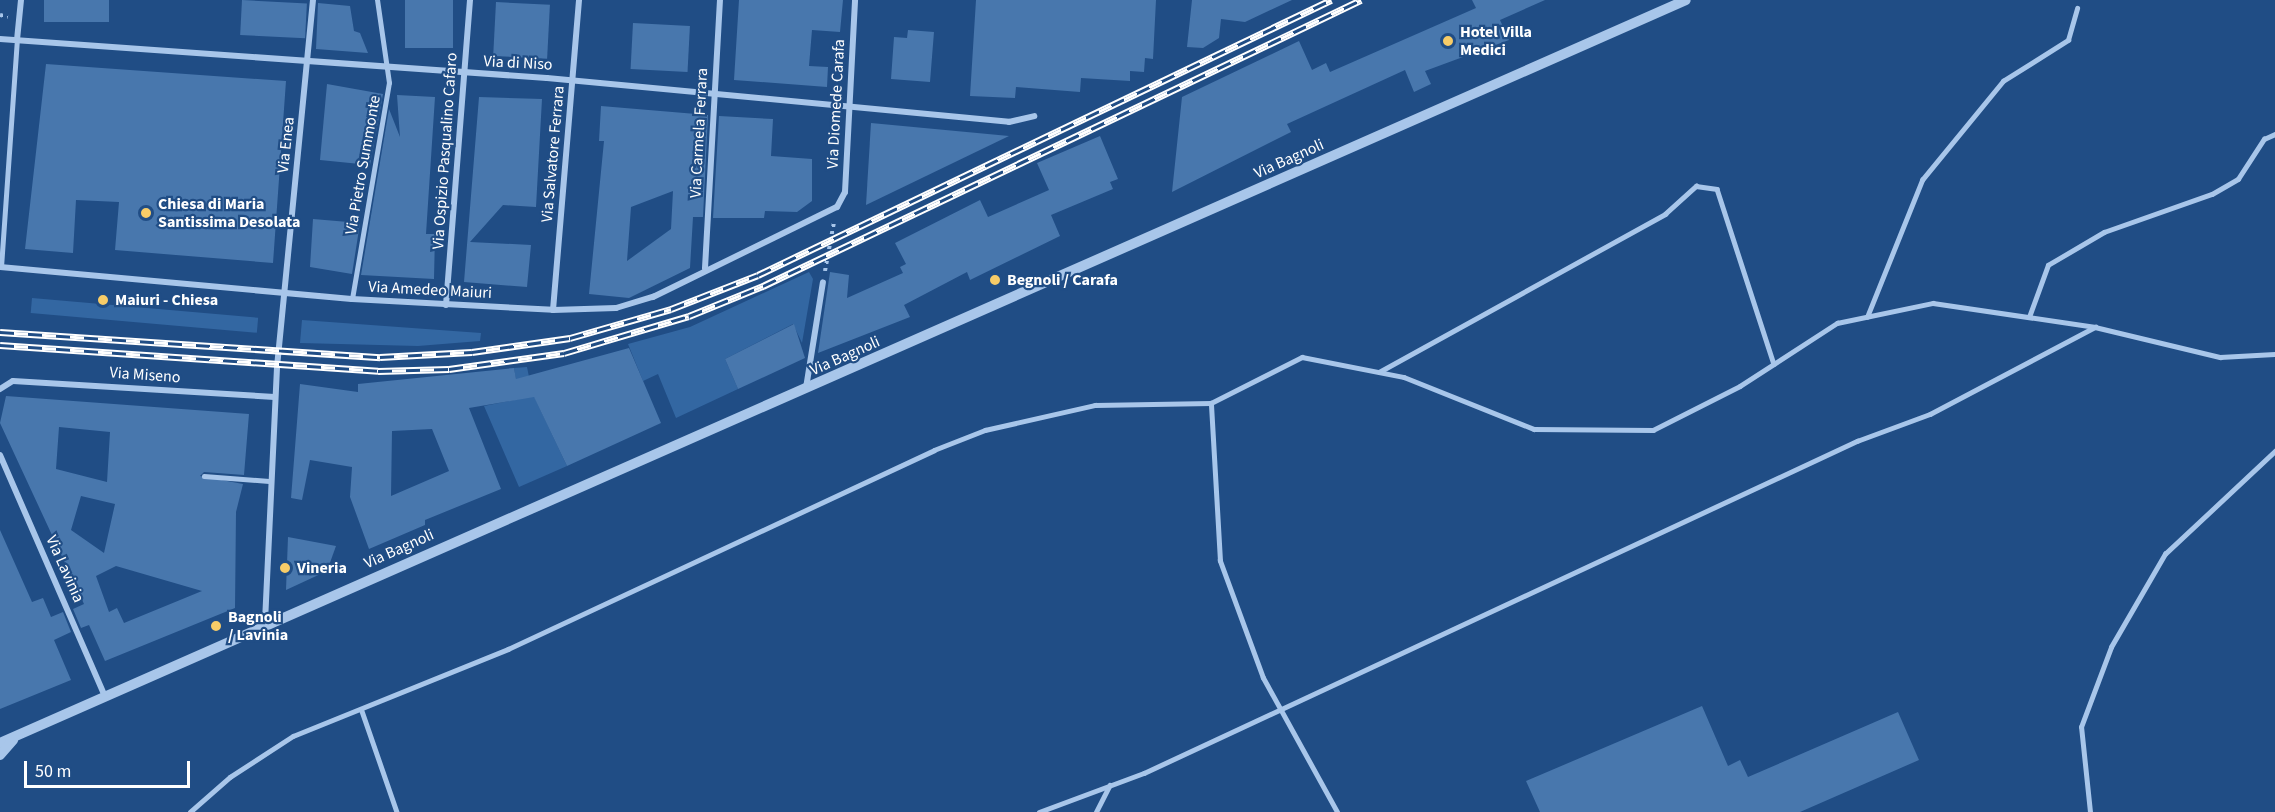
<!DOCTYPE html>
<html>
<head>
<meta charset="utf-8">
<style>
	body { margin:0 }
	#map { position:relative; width:2275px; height:812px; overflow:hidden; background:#204d85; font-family:"Source Sans 3",sans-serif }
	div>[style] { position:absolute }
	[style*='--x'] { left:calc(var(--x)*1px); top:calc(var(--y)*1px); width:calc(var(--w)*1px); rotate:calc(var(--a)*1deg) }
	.green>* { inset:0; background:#3367a2; transform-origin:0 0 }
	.building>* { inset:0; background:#4877ad; transform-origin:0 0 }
	.path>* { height:4px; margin-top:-2px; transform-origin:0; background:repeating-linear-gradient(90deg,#a8c6ea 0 3px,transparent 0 7.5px) }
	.service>* { height:4.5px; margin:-2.25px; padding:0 2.25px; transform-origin:2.25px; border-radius:2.25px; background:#a8c6ea }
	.pedestrian>* { height:5px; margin:-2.5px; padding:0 2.5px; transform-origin:2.5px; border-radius:2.5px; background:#a8c6ea }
	.minor>* { height:6px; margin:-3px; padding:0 3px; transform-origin:3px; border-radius:3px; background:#a8c6ea }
	.tertiary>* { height:10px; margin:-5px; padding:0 5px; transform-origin:5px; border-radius:5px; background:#a8c6ea }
	.rail>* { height:7px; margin-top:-3.5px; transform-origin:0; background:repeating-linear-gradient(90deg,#204d85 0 14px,#fff 0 28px); box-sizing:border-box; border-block:2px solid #fff }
	.dots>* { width:16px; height:16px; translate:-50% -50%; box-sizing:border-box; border:3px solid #204d85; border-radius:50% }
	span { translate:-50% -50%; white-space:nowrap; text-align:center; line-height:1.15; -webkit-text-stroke:4.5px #204d85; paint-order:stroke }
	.poi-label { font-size:16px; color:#fff; font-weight:700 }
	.left { translate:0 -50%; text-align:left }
	.street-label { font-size:16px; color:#fff }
	.scale { position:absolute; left:24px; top:761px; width:166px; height:27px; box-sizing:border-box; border:3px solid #fff; border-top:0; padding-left:8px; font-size:18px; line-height:21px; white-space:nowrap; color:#fff; -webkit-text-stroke:4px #204d85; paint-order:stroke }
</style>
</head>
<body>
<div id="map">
	<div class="green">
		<div style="clip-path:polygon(809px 272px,813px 279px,802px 343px,793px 324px,725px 359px,738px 389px,676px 418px,658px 374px,643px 381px,628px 344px,690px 327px)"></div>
		<div style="left:32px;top:298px;width:227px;height:15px;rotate:5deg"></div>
		<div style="clip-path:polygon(302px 320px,481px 333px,480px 341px,418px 346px,300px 343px)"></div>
		<div style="clip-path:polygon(527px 367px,532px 392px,567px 466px,519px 487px,484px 406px,519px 399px,514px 368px)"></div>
	</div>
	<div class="building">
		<div style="left:44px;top:0;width:65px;height:22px"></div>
		<div style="left:242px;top:0;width:65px;height:35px;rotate:3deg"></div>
		<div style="left:405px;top:0;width:48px;height:48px"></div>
		<div style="clip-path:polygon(739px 0,843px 0,840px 32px,812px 30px,809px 66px,828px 67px,827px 87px,734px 80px)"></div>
		<div style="clip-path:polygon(976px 0,1156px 0,1153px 59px,1145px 58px,1144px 72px,1130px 71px,1130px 81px,1081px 78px,1080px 92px,1016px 87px,1015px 98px,970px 96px)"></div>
		<div style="clip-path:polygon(1192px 0,1292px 0,1245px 22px,1221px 19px,1219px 38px,1203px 48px,1187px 47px)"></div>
		<div style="clip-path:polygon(1472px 0,1545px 0,1500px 20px,1509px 40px,1425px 71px,1431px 84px,1414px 92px,1405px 70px,1287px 124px,1291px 132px,1172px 192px,1182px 97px,1299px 41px,1312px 70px,1326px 63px,1330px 72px,1476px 8px)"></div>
		<div style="left:496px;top:2px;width:54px;height:54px;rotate:3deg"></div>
		<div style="clip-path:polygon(318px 3px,350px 6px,354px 31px,360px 33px,368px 53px,316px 49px)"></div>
		<div style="left:633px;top:23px;width:57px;height:46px;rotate:3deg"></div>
		<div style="clip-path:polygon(908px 30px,934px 32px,930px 82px,891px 79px,894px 37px,907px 38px)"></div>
		<div style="clip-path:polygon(46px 64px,286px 81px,273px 263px,115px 250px,119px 202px,76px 200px,73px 253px,25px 249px)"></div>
		<div style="clip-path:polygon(327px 84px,383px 94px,370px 165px,320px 160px)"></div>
		<div style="clip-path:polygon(397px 95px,435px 97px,426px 234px,435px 234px,434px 279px,361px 275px,389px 109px,400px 137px)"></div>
		<div style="clip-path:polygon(479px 97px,542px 99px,536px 207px,503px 205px,470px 242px,531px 245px,527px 287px,464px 282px)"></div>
		<div style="clip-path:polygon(evenodd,601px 106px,708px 115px,703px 217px,693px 217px,690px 268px,629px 298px,589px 294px,604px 141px,599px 141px,601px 106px,673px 191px,671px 229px,627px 261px,631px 207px,673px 191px)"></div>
		<div style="clip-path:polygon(719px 116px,773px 119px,771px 156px,812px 159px,812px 201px,797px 212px,765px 211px,764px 218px,713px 218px)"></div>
		<div style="clip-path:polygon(871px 123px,1009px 136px,866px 205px)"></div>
		<div style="clip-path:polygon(1100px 136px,1118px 179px,1110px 182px,1113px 189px,1051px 215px,1060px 236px,970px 280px,967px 272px,904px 305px,910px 317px,818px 353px,830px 272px,849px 275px,847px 298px,903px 273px,900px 267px,906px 264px,895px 243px,980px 200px,988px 217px,1049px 190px,1037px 163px)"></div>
		<div style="clip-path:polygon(313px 219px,360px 223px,352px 274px,310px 267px)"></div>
		<div style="clip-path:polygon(794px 324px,805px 358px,738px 389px,725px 359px)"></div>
		<div style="clip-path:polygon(evenodd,629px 348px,661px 423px,567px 466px,534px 397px,469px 408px,501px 489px,425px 520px,425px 525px,369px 549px,350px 497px,352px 467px,310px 460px,302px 500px,291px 498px,300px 384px,358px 392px,358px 384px,514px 368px,516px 379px,629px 348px,432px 429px,449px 471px,391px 496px,392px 431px,432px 429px)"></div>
		<div style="clip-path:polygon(evenodd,6px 396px,249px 414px,244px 475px,204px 472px,200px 476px,243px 484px,236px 512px,235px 608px,105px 661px,89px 625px,81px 628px,73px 609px,84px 604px,0 423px,6px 396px,59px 427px,110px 432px,107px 482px,56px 469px,59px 427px,6px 396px,81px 496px,115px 504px,104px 553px,71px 530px,81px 496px,6px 396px,116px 566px,202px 591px,124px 623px,117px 608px,109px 612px,96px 576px,116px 566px)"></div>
		<div style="clip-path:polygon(0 530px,32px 602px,43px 598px,51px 617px,63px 612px,71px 632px,54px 640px,71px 680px,0 709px)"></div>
		<div style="clip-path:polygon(288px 537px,336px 546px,327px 571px,286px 590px)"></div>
		<div style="clip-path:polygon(1702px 706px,1728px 766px,1740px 760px,1748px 777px,1898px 712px,1919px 760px,1800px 812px,1540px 812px,1526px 781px)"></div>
	</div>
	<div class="path">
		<div style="--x:0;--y:15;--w:8;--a:14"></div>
		<div style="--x:825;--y:271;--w:50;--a:-79.6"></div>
	</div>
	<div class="service">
		<div style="--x:352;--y:299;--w:219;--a:-80.3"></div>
		<div style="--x:389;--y:83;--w:84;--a:-98.2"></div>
		<div style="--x:1867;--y:317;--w:148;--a:-68.1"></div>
		<div style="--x:1922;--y:180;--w:128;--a:-50.7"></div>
		<div style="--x:2003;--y:81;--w:77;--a:-32.2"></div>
		<div style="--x:2068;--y:40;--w:33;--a:-74"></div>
		<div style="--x:2029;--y:317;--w:55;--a:-69.9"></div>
		<div style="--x:2048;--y:265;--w:65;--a:-30.5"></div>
		<div style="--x:2104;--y:232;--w:114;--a:-19.4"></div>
		<div style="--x:2212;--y:194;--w:30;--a:-30"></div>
		<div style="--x:2238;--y:179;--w:48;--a:-57"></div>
		<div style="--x:2264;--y:139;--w:12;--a:-24"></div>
		<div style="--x:1379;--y:372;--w:327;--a:-28.9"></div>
		<div style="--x:1665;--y:214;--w:42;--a:-42.1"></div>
		<div style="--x:1696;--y:186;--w:21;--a:8"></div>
		<div style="--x:1717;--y:189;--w:184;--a:72"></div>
		<div style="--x:204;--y:476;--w:65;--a:4.4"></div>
		<div style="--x:362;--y:711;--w:107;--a:70.9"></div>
		<div style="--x:190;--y:812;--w:53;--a:-41.2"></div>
		<div style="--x:230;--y:777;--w:75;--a:-33.1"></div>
		<div style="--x:293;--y:736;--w:232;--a:-22"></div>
		<div style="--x:508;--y:649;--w:470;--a:-25"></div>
		<div style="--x:934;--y:450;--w:55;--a:-21.4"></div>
		<div style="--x:985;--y:430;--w:113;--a:-12.8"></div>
		<div style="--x:1095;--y:405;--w:116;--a:-1"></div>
		<div style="--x:1039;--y:812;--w:112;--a:-20.4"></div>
		<div style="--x:1144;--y:773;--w:787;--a:-24.97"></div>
		<div style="--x:1857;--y:441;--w:78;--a:-20.3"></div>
		<div style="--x:1930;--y:414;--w:187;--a:-27.8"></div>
		<div style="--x:1096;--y:812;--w:30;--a:-63"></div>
		<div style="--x:1337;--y:812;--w:153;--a:-118.9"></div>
		<div style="--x:1263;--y:678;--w:125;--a:-110.2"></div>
		<div style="--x:1220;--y:561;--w:158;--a:-93.3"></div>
		<div style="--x:1211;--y:403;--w:102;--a:-26.8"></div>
		<div style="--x:1302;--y:357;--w:104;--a:11.1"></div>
		<div style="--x:1404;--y:377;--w:140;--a:21.8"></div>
		<div style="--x:1534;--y:429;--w:119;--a:0.5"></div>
		<div style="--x:1653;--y:430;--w:97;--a:-26.8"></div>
		<div style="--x:1740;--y:386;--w:116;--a:-33"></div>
		<div style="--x:1837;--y:323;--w:98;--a:-11.8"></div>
		<div style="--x:1933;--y:303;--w:164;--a:8.4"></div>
		<div style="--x:2095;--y:327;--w:129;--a:13.5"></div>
		<div style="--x:2220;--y:357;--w:55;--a:-3.1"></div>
		<div style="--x:2090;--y:812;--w:85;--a:-96"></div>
		<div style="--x:2081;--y:727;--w:85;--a:-69.4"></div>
		<div style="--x:2111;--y:647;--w:108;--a:-59.9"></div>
		<div style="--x:2165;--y:554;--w:151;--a:-43.1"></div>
	</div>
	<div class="pedestrian">
		<div style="--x:1;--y:267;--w:228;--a:-86"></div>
	</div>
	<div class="minor">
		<div style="--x:0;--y:39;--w:548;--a:4.08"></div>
		<div style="--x:547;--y:78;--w:464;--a:5.4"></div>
		<div style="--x:1009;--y:122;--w:26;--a:-13"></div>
		<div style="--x:17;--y:40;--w:40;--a:-84.3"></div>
		<div style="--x:0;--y:267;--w:353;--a:5.2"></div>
		<div style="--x:352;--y:299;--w:201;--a:3.1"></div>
		<div style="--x:553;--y:310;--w:63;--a:-1.8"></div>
		<div style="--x:616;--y:308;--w:39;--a:-17"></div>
		<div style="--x:653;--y:297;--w:205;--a:-26.1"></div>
		<div style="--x:837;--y:207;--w:17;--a:-62"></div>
		<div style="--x:845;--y:192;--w:192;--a:-87"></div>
		<div style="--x:705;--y:268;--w:268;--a:-86.8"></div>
		<div style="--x:446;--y:305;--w:306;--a:-85.5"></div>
		<div style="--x:553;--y:310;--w:311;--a:-85.2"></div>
		<div style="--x:806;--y:388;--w:107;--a:-80.9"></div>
		<div style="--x:0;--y:389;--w:15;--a:-32"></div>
		<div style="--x:13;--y:381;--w:262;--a:3.5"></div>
		<div style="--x:0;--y:455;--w:261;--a:66.5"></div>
		<div style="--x:265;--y:622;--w:255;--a:-87.3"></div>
		<div style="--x:277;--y:367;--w:369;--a:-84.4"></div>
	</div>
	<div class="tertiary">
		<div style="--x:0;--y:743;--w:1842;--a:-23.78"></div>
		<div style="--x:0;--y:755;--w:20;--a:-49"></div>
	</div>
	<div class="rail">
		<div style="--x:0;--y:332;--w:381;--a:3.8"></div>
		<div style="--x:380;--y:357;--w:92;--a:-3.1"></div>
		<div style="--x:472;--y:352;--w:99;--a:-8.1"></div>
		<div style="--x:570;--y:338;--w:105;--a:-16"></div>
		<div style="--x:671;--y:309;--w:93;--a:-21.3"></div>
		<div style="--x:758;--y:275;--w:636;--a:-25.64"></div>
		<div style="--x:0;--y:345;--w:379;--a:3.9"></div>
		<div style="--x:378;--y:371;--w:71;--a:-1.6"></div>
		<div style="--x:449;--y:369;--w:116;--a:-7.9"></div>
		<div style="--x:564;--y:353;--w:130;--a:-16.5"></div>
		<div style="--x:689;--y:316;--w:80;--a:-22.1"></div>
		<div style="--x:763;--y:286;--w:663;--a:-25.56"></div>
	</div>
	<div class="dots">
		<div style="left:1448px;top:41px;background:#f7cc68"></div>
		<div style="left:146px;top:213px;background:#f7cc68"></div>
		<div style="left:995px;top:280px;background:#f7cc68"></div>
		<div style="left:103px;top:300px;background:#f7cc68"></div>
		<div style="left:285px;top:568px;background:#f7cc68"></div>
		<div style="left:216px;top:626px;background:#f7cc68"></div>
	</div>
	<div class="poi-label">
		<span class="left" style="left:1460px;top:41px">Hotel Villa<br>Medici</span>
		<span class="left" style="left:158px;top:213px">Chiesa di Maria<br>Santissima Desolata</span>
		<span class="left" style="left:1007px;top:280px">Begnoli / Carafa</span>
		<span class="left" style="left:115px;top:300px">Maiuri - Chiesa</span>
		<span class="left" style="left:297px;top:568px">Vineria</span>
		<span class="left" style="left:228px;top:626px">Bagnoli<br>/ Lavinia</span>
	</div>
	<div class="street-label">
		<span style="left:518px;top:63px;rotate:3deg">Via di Niso</span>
		<span style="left:836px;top:104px;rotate:-87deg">Via Diomede Carafa</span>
		<span style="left:699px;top:133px;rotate:-87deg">Via Carmela Ferrara</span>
		<span style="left:286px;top:145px;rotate:-84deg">Via Enea</span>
		<span style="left:445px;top:151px;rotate:-86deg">Via Ospizio Pasqualino Cafaro</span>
		<span style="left:553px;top:154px;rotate:-85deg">Via Salvatore Ferrara</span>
		<span style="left:1289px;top:159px;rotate:-24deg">Via Bagnoli</span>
		<span style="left:363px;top:165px;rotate:-80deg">Via Pietro Summonte</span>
		<span style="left:430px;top:290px;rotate:3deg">Via Amedeo Maiuri</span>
		<span style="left:845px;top:356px;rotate:-24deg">Via Bagnoli</span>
		<span style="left:145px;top:375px;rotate:4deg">Via Miseno</span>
		<span style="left:399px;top:549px;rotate:-24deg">Via Bagnoli</span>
		<span style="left:65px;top:569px;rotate:66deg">Via Lavinia</span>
	</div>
	<div class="scale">50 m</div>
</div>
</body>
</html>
